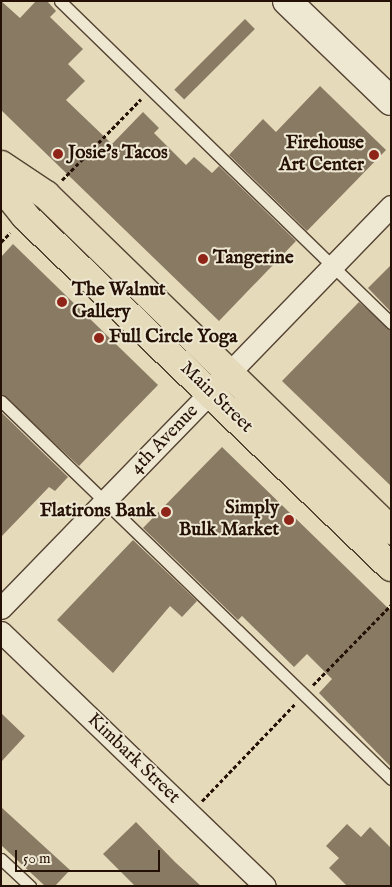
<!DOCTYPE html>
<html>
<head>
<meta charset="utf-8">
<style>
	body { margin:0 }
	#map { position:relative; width:392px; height:887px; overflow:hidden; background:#e5dbbb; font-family:"IM FELL English",serif }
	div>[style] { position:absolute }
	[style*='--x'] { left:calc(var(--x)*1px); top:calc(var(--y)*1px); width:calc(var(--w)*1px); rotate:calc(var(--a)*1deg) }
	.building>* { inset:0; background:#897a64; transform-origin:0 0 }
	.path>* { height:3px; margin-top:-1.5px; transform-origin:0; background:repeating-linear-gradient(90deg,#251005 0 4px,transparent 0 6.5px) }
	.roads { filter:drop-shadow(1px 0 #554332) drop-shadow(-1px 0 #554332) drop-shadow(0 1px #554332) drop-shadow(0 -1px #554332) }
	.lane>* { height:11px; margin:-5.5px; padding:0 5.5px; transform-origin:5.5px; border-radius:5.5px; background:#eee8d3 }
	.street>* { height:21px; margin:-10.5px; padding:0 10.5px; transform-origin:10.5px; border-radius:10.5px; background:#eee8d3 }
	.secondary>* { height:28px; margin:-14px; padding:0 14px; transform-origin:14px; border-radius:14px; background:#eee8d3 }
	.highway>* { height:28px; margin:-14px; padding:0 14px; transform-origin:14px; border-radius:14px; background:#e5dbbb }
	.dots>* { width:14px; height:14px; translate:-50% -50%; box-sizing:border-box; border:2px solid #eee8d3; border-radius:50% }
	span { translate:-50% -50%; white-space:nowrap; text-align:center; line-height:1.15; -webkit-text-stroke:4px #eee8d3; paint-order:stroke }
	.poi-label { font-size:19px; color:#251005; font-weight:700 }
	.right { translate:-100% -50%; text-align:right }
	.left { translate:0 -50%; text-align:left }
	.street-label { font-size:19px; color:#251005 }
	.frame { position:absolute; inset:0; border:2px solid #251005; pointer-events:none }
	.scale { position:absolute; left:15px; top:850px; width:145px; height:22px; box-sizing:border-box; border:2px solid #251005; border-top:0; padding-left:6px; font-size:15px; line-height:18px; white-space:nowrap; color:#251005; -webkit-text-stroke:4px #eee8d3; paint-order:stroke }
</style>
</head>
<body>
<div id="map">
	<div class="building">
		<div style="clip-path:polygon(1px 1px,20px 18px,36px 1px,47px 1px,56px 11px,50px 17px,83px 49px,68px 64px,85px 81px,66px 100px,112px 144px,143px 112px,159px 128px,154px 133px,186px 165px,194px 157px,212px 173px,219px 166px,296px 241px,219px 321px,1px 110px)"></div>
		<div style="left:245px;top:19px;width:14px;height:100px;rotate:45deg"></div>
		<div style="clip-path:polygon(320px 86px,386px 150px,307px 231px,229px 155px,263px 119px,276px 132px)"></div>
		<div style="clip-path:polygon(13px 244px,158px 385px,79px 466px,1px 394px,1px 257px)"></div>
		<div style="clip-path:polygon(391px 265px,391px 312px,368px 288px)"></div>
		<div style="clip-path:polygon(359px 302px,391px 330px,391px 486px,282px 381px)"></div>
		<div style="clip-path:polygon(1px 412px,68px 477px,55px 491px,49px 487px,1px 537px)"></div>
		<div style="clip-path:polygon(222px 447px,391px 611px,391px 767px,319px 693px,332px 679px,307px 654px,294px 667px,242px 616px,238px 620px,143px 528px)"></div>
		<div style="clip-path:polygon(133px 540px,197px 601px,182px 617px,170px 606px,113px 673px,57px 620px)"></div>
		<div style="clip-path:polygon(1px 713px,25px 736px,1px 762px)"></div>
		<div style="clip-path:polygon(1px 807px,70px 870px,55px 886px,45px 886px,1px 845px)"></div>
		<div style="clip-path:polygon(136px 822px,175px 862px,201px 886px,135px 886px,103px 854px)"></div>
		<div style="clip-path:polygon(347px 824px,361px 837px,370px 827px,391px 848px,391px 886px,347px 886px,329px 868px,339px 858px,326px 846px)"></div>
	</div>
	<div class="path">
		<div style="--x:62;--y:180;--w:113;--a:-45.7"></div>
		<div style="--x:1;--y:242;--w:13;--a:-45"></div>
		<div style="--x:313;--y:685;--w:112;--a:-45.7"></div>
		<div style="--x:202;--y:801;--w:134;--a:-46.2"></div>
	</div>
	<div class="roads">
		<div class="lane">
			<div style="--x:60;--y:1;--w:462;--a:44.2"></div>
			<div style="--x:1;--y:401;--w:543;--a:44.1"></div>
			<div style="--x:1;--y:859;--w:40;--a:43"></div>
		</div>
		<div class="street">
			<div style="--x:1;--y:608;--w:560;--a:-45.87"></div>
			<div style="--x:1;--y:632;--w:366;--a:43.9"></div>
		</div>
		<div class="secondary">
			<div style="--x:287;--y:1;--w:144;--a:43.9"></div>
		</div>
		<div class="highway">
			<div style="--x:1;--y:165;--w:54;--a:33.7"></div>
			<div style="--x:46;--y:195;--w:481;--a:44.2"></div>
			<div style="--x:1;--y:186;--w:38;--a:51"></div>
			<div style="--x:25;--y:216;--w:507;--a:43.8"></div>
		</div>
	</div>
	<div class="dots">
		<div style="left:58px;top:154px;background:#8f2418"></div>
		<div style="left:374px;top:155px;background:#8f2418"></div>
		<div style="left:203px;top:259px;background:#8f2418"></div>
		<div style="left:62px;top:302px;background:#8f2418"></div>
		<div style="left:99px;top:338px;background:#8f2418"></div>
		<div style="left:166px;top:512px;background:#8f2418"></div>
		<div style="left:289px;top:520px;background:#8f2418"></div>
	</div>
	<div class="poi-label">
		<span class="right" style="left:364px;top:155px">Firehouse<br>Art Center</span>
		<span class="left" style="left:68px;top:154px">Josie’s Tacos</span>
		<span class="left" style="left:213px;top:259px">Tangerine</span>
		<span class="left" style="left:72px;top:302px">The Walnut<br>Gallery</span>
		<span class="left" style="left:109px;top:338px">Full Circle Yoga</span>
		<span class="right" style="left:279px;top:520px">Simply<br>Bulk Market</span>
		<span class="right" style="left:156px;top:512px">Flatirons Bank</span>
	</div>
	<div class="street-label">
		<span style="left:216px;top:398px;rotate:44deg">Main Street</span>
		<span style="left:165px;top:440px;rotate:-46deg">4th Avenue</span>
		<span style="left:133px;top:759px;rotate:44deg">Kimbark Street</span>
	</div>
	<div class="frame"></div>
	<div class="scale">50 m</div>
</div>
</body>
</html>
